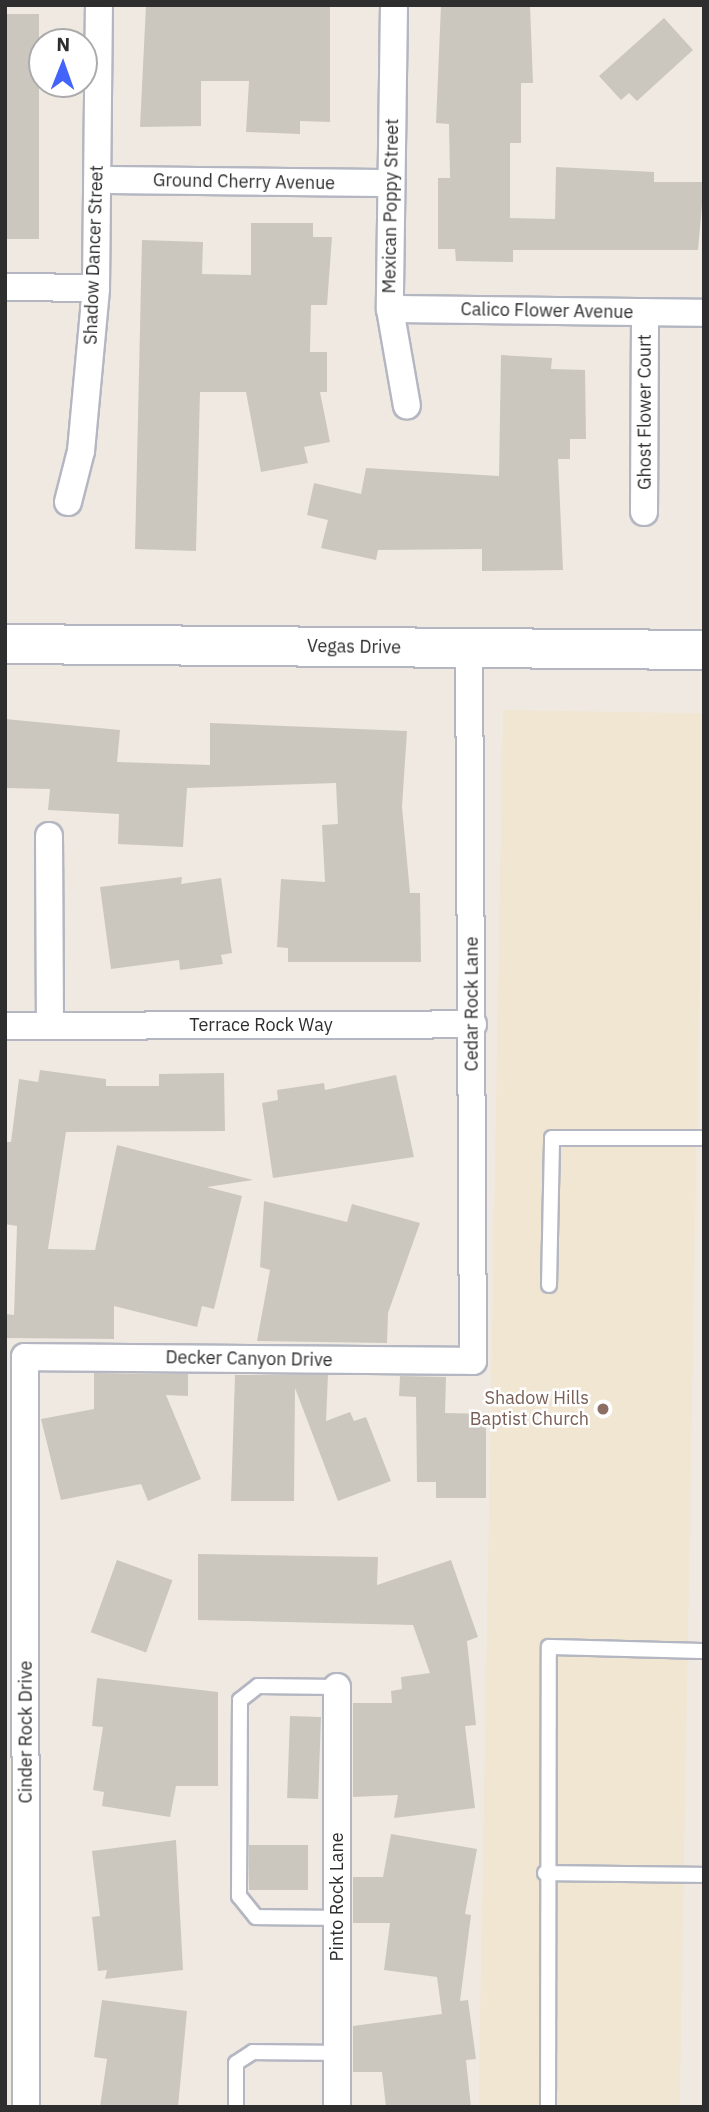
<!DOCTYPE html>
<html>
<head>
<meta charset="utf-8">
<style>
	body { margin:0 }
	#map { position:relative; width:709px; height:2112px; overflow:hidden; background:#efe9e1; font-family:"IBM Plex Sans",sans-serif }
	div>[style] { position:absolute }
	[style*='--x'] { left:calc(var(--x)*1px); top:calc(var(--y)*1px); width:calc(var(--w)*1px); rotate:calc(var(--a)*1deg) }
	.education>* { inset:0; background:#f0e6d1; transform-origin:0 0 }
	.building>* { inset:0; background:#cbc7bf; transform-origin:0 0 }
	.roads { filter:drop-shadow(2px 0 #b4b7c1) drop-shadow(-2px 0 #b4b7c1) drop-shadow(0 2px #b4b7c1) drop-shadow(0 -2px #b4b7c1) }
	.lane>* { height:14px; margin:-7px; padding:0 7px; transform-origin:7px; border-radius:7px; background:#fff }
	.street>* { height:26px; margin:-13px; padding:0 13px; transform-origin:13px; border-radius:13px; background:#fff }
	.secondary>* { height:38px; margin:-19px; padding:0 19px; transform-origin:19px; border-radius:19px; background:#fff }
	.dots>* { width:19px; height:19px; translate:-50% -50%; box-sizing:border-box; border:4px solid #fff; border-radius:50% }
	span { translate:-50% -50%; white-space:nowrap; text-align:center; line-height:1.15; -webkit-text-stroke:5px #fff; paint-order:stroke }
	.street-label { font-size:18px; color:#2e2e2e }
	.education-label { font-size:18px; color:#785e54 }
	.right { translate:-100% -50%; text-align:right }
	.frame { position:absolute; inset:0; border:7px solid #2e2e2e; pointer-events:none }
	.north { position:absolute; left:28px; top:28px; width:70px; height:70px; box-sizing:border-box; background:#fff; border:2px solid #ababab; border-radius:50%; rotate:1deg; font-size:19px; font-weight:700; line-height:28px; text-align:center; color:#2e2e2e }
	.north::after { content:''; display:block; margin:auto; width:24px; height:32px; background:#4264fb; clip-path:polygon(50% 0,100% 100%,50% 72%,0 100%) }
</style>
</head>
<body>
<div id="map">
	<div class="education">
		<div style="left:503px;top:710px;width:201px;height:1397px;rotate:1deg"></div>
	</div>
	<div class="building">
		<div style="clip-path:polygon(146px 5px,330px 5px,330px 122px,300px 121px,300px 134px,246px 132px,249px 81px,201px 81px,201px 126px,140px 127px)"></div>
		<div style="clip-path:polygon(441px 5px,530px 5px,533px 83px,521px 83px,521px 143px,510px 143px,510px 218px,555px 219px,556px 167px,654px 172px,654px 182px,704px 182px,698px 250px,513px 250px,513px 262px,456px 261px,455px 249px,438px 249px,438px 178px,450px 178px,449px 124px,436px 123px)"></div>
		<div style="left:5px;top:14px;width:34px;height:225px"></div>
		<div style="clip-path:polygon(664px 18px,693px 50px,637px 101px,629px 93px,621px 100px,599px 76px)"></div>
		<div style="clip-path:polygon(251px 223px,313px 223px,313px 237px,332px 237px,327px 305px,311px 305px,310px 352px,327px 352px,327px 392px,320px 392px,330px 442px,304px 447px,308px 463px,261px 472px,246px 392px,200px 392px,196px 551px,135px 549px,142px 240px,203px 242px,202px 274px,251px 275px)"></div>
		<div style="clip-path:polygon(501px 355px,552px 358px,551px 369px,585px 370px,586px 439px,570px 439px,570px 459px,558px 459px,563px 570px,482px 571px,482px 549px,378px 550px,376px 560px,321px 548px,328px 520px,307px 515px,314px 483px,361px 494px,366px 468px,499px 476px)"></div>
		<div style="clip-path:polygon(5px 719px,120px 730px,117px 762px,210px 765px,210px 723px,407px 731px,402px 807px,410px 893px,420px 893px,421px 962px,288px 962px,288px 948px,277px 947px,281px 879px,325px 882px,322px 825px,338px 824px,336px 783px,187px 788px,183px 847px,118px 844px,119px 814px,48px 810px,50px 789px,5px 788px)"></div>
		<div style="clip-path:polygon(182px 877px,181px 884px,221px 878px,232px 953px,221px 955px,223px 964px,180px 970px,179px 960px,111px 969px,100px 887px)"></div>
		<div style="clip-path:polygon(40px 1070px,106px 1079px,106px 1086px,159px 1086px,159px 1074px,224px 1073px,225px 1131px,66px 1132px,48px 1249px,95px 1250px,117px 1145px,253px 1180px,207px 1187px,242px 1196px,214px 1309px,202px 1306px,197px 1327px,114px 1306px,114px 1339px,5px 1338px,5px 1314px,14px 1315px,17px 1226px,5px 1224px,5px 1142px,11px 1142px,19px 1079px,38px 1082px)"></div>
		<div style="clip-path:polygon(396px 1075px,414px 1157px,273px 1178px,262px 1103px,278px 1100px,277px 1090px,324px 1083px,325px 1090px)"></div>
		<div style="clip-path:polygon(264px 1201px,347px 1222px,352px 1204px,420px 1223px,388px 1313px,387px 1343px,257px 1341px,270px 1270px,260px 1267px)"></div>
		<div style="clip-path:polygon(94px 1373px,188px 1374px,188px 1396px,166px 1395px,201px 1479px,148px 1501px,141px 1484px,61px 1500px,41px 1419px,94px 1409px)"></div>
		<div style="clip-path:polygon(235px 1375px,328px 1375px,326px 1421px,350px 1412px,354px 1421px,366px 1417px,391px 1481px,338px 1501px,295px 1388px,294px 1501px,231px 1501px)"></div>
		<div style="clip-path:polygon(400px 1376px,446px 1377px,445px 1413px,486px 1414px,486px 1498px,436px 1498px,436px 1482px,417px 1482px,416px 1397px,399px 1396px)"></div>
		<div style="clip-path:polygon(198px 1554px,378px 1557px,377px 1585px,451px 1560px,478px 1637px,467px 1641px,476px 1725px,465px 1726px,475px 1808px,394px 1818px,398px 1795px,353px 1797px,353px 1703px,392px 1703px,391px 1691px,402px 1689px,401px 1677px,430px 1673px,413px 1625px,198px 1620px)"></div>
		<div style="left:117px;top:1560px;width:59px;height:77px;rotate:20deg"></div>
		<div style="clip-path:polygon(97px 1678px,218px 1692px,218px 1786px,176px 1786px,170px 1817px,102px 1806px,104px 1792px,93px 1790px,103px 1727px,92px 1726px)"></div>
		<div style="left:290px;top:1716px;width:31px;height:82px;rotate:2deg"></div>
		<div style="clip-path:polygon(391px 1834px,477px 1849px,465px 1914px,471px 1915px,460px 2001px,468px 2000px,476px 2059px,466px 2060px,471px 2107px,386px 2107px,382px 2072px,353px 2072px,353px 2026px,442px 2014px,437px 1977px,384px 1970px,390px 1923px,353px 1923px,353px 1877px,383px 1877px)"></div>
		<div style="clip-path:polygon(176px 1840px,183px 1970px,105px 1979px,107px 1970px,98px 1971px,92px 1917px,100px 1916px,92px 1851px)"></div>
		<div style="left:249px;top:1845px;width:59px;height:45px"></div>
		<div style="clip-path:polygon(102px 2000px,187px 2011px,178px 2107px,100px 2107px,107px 2059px,94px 2057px)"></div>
	</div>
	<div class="roads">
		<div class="lane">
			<div style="--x:549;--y:1285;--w:147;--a:-88.8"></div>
			<div style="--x:552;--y:1138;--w:152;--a:0"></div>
			<div style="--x:337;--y:1687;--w:79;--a:-179.3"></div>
			<div style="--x:258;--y:1686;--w:23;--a:142"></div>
			<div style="--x:240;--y:1700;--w:196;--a:90.3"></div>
			<div style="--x:239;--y:1896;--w:27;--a:51"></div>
			<div style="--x:256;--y:1917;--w:81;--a:0.7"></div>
			<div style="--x:545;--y:1873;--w:159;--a:0.7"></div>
			<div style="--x:236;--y:2107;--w:44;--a:-90"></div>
			<div style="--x:236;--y:2063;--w:20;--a:-33"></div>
			<div style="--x:253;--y:2052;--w:84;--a:0.7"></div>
			<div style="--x:548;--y:2107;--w:460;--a:-89.9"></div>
			<div style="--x:549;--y:1647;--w:155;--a:1.5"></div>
		</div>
		<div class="street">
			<div style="--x:394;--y:5;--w:304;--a:90.8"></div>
			<div style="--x:390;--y:309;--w:98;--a:80.1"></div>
			<div style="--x:98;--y:180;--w:293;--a:0.6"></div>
			<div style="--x:5;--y:287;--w:91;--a:0.6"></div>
			<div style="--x:390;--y:309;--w:314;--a:0.7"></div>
			<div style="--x:68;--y:502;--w:53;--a:-75.7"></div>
			<div style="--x:81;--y:451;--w:164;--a:-84.7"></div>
			<div style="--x:96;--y:288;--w:283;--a:-89.4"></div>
			<div style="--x:644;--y:512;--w:200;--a:-89.7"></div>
			<div style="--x:49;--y:836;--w:190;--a:89.7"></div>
			<div style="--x:5;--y:1026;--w:468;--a:-0.2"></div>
			<div style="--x:337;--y:1687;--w:420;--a:90"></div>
			<div style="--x:26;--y:2107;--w:750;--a:-90.08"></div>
			<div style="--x:25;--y:1357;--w:448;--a:0.5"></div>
			<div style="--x:473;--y:1361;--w:713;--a:-90.32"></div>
		</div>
		<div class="secondary">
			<div style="--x:5;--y:644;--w:699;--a:0.49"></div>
		</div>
	</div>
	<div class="dots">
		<div style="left:603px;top:1409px;background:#8d6e63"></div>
	</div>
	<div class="street-label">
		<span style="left:244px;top:182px;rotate:1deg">Ground Cherry Avenue</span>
		<span style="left:391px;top:206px;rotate:-89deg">Mexican Poppy Street</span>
		<span style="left:94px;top:255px;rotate:-88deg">Shadow Dancer Street</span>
		<span style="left:547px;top:311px;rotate:1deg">Calico Flower Avenue</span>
		<span style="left:645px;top:412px;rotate:-90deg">Ghost Flower Court</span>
		<span style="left:354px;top:647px;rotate:1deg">Vegas Drive</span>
		<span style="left:472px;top:1004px;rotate:-90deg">Cedar Rock Lane</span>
		<span style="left:261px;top:1025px">Terrace Rock Way</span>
		<span style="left:249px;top:1359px;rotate:1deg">Decker Canyon Drive</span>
		<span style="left:26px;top:1732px;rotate:-90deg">Cinder Rock Drive</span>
		<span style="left:337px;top:1897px;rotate:-90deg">Pinto Rock Lane</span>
	</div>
	<div class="education-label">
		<span class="right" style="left:589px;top:1409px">Shadow Hills<br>Baptist Church</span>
	</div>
	<div class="frame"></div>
	<div class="north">N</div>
</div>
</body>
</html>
